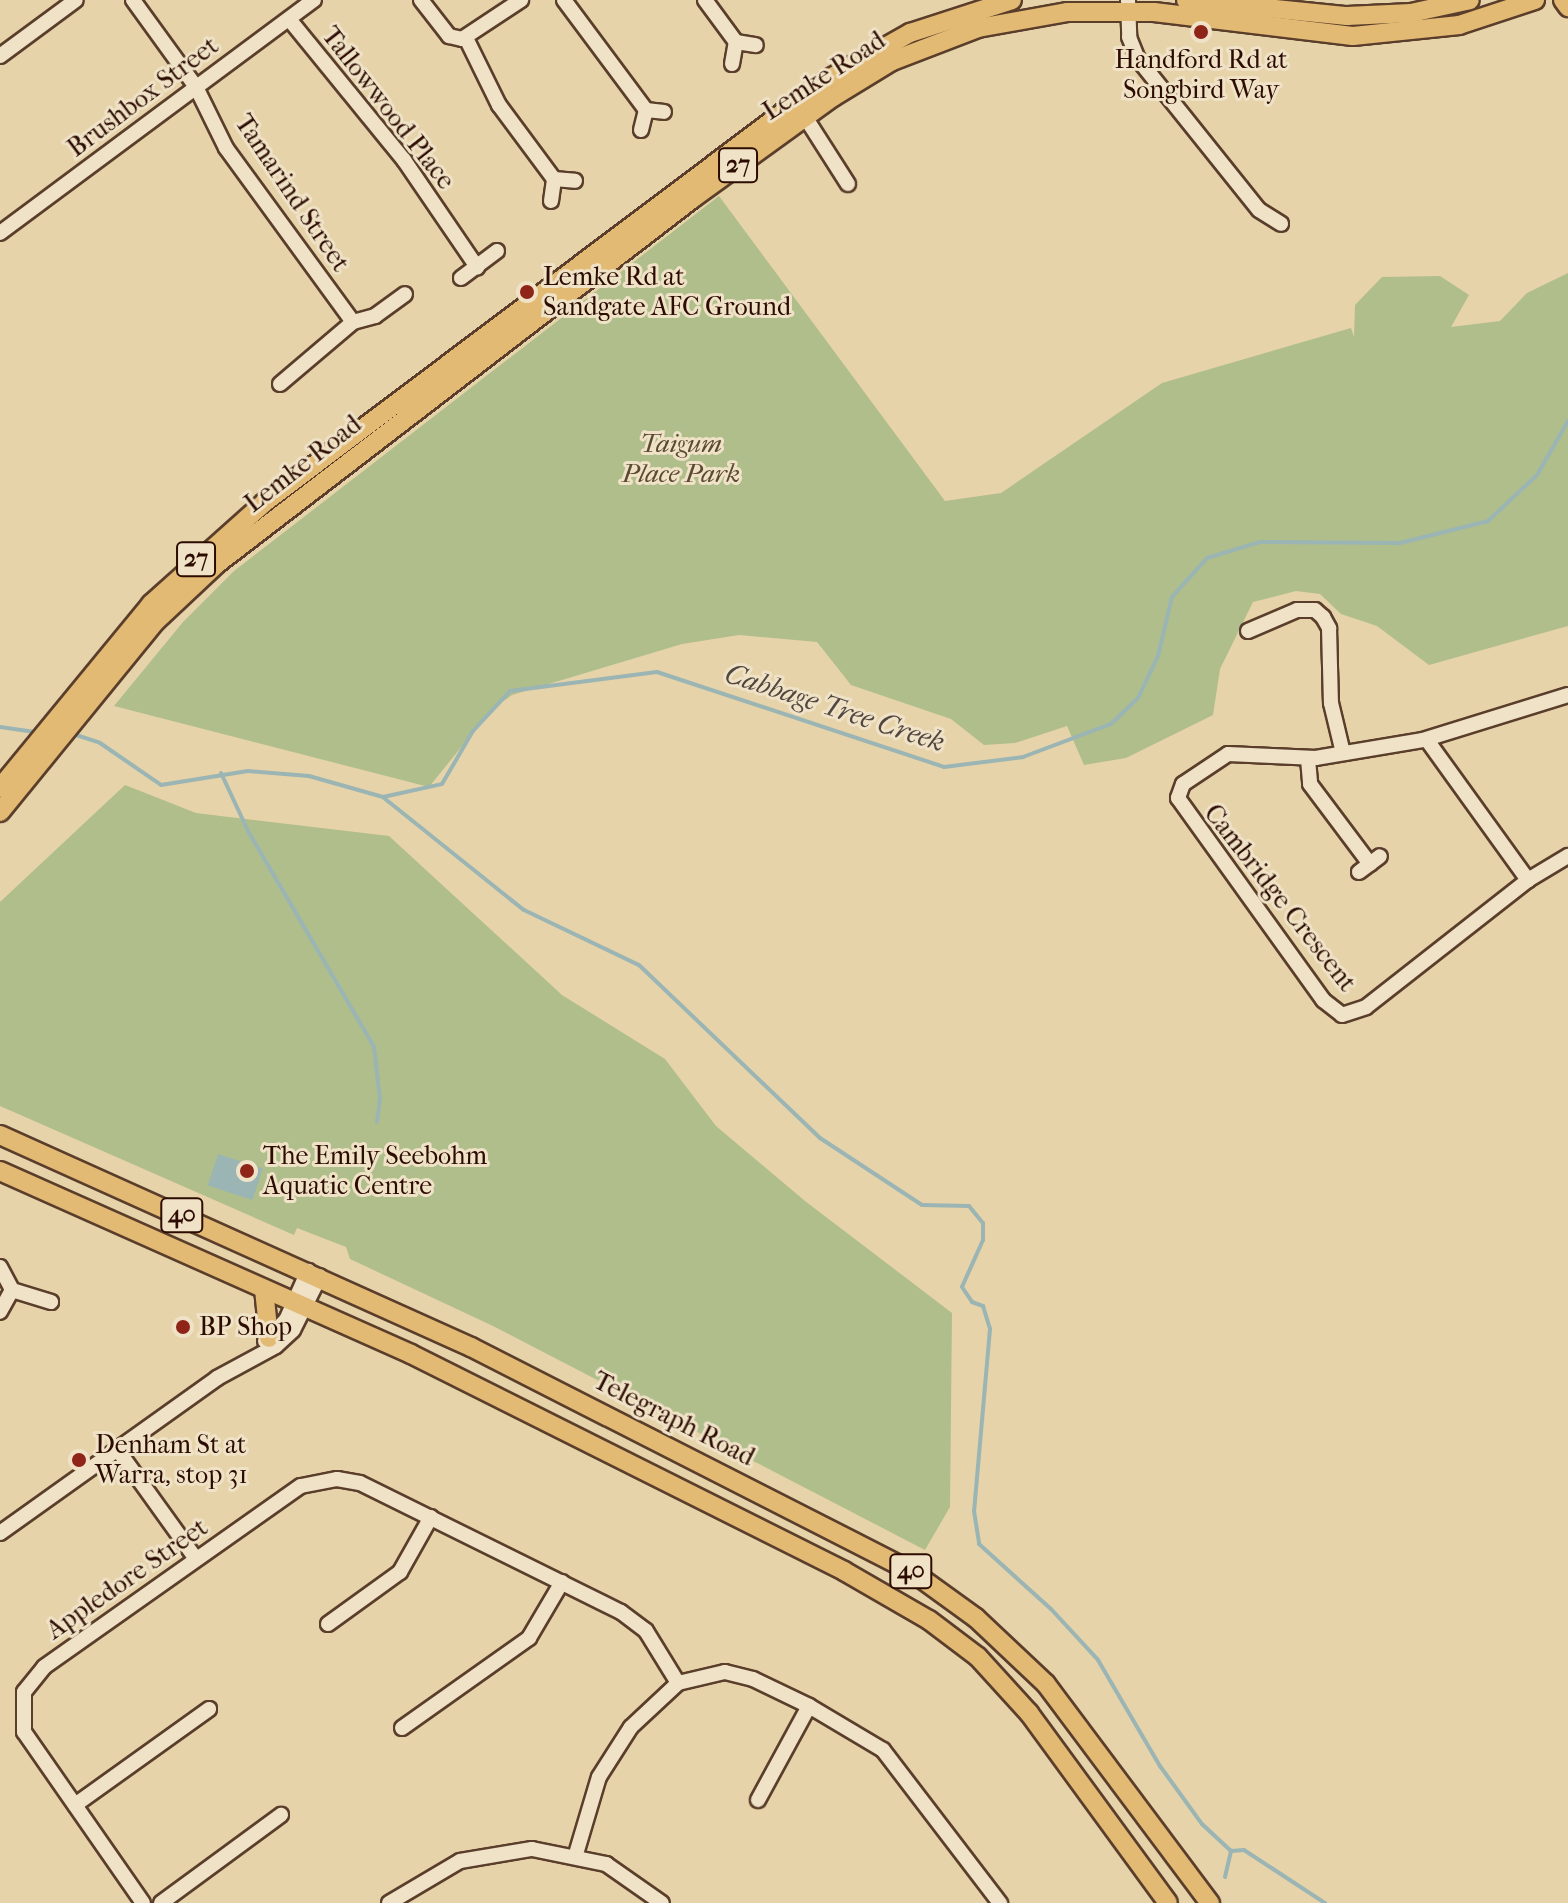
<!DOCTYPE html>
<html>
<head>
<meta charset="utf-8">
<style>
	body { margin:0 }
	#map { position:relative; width:1568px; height:1903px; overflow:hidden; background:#e6d3a9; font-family:"IM FELL French Canon",serif }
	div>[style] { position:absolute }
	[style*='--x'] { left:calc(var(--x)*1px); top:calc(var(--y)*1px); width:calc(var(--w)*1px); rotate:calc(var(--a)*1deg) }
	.green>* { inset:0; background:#b0be8c }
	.water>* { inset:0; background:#9ab5b3; transform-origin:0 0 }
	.stream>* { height:4px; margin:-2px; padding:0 2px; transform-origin:2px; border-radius:2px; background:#9ab5b3 }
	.roads { filter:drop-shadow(2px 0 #5a3e2b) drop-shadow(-2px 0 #5a3e2b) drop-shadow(0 2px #5a3e2b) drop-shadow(0 -2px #5a3e2b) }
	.minor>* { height:14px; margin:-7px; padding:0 7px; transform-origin:7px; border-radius:7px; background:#efe2c7 }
	.major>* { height:18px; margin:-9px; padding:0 9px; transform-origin:9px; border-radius:9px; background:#e3ba74 }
	.dots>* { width:22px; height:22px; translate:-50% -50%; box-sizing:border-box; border:4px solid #efe2c7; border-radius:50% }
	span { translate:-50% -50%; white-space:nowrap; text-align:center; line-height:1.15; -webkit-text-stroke:6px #efe2c7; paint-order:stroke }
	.shield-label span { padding:2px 6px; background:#efe2c7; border:2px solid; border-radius:6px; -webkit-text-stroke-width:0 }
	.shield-label { font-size:24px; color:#2c0c01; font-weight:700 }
	.poi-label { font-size:26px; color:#2c0c01 }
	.left { translate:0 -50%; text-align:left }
	.street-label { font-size:26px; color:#2c0c01 }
	.park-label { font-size:26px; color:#5a4a32; font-style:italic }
	.water-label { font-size:28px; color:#52473f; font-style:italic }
</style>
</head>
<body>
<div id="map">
	<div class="green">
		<div style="clip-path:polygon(719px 196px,945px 501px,1001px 493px,1162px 383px,1351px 328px,1354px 337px,1355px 305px,1382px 277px,1440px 276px,1469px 295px,1451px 327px,1500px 321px,1527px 293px,1568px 273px,1568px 626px,1429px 665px,1377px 626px,1341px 614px,1320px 594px,1296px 591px,1253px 602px,1220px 669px,1213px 715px,1126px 758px,1084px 765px,1067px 726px,1015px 743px,984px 745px,951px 719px,851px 685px,817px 642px,739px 635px,682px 644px,512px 695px,492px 709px,429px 787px,114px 706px,183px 622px,234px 571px)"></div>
		<div style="clip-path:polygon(125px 785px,196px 813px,389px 836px,562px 995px,665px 1059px,716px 1126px,805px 1201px,952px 1313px,950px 1507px,925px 1550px,493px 1326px,350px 1259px,346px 1247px,297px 1228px,294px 1235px,0 1106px,0 902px)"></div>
	</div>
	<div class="water">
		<div style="left:218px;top:1154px;width:47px;height:33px;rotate:18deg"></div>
	</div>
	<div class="stream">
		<div style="--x:0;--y:727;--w:37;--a:8"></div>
		<div style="--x:73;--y:734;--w:28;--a:18"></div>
		<div style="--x:100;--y:743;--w:74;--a:34.5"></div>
		<div style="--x:161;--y:785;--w:88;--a:-9.1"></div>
		<div style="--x:248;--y:771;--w:61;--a:4.7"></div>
		<div style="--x:309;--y:776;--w:77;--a:15.8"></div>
		<div style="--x:383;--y:797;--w:60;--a:-12.4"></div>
		<div style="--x:442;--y:784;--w:61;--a:-59.7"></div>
		<div style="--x:473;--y:731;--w:54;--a:-47.2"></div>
		<div style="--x:510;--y:691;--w:148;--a:-7.4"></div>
		<div style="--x:657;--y:672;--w:302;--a:18.3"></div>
		<div style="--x:944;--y:767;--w:80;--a:-7.2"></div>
		<div style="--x:1023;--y:757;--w:94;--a:-20.6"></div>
		<div style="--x:1111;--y:724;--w:37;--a:-44"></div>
		<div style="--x:1138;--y:698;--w:47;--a:-64.5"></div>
		<div style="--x:1158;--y:656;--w:61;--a:-76.7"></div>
		<div style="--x:1172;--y:597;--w:52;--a:-48.1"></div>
		<div style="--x:1207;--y:558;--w:55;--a:-16.8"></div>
		<div style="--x:1260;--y:542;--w:140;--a:0.4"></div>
		<div style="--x:1400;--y:543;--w:91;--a:-14"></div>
		<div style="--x:1488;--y:521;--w:67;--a:-43.2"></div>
		<div style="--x:1537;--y:475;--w:62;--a:-60.1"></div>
		<div style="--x:221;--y:773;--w:64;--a:65"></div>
		<div style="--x:248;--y:831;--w:250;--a:59.7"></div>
		<div style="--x:374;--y:1047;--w:51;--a:83.3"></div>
		<div style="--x:380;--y:1098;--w:24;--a:97"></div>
		<div style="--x:384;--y:798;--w:179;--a:38.7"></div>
		<div style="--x:524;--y:910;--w:127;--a:25.6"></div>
		<div style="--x:639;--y:965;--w:250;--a:43.7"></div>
		<div style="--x:820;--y:1138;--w:122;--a:33.3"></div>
		<div style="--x:922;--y:1205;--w:47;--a:1.2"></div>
		<div style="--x:969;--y:1206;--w:22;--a:51"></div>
		<div style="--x:983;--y:1223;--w:17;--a:90"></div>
		<div style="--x:983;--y:1240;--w:51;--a:114.1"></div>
		<div style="--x:962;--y:1287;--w:18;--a:56"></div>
		<div style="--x:972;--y:1302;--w:12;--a:20"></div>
		<div style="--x:983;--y:1306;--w:24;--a:73"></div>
		<div style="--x:990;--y:1329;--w:183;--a:95"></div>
		<div style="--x:974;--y:1511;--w:33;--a:81"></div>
		<div style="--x:979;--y:1544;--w:97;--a:42.1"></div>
		<div style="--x:1051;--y:1609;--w:69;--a:47.3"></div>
		<div style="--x:1098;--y:1660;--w:123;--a:59.7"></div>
		<div style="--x:1160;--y:1766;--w:72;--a:54.1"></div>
		<div style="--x:1202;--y:1824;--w:40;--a:43"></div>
		<div style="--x:1231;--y:1851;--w:13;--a:-4"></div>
		<div style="--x:1244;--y:1850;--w:97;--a:33.2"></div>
		<div style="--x:1225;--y:1877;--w:27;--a:-77"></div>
	</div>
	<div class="roads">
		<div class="minor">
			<div style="--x:133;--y:0;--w:107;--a:54.1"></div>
			<div style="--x:196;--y:87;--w:68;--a:63.8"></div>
			<div style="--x:226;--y:148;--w:215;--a:53.9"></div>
			<div style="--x:353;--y:322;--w:23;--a:-15"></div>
			<div style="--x:375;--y:316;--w:37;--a:-36"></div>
			<div style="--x:421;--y:0;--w:46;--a:52.1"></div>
			<div style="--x:449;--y:36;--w:13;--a:13"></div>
			<div style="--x:462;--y:39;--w:71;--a:-33.5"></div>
			<div style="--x:564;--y:0;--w:137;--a:53.3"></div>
			<div style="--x:705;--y:0;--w:52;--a:53.6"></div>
			<div style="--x:1128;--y:0;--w:37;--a:88"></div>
			<div style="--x:1129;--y:37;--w:24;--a:68"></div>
			<div style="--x:1138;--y:59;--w:193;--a:51.3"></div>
			<div style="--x:1259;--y:210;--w:26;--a:32"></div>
			<div style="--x:289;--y:19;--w:182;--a:50.8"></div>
			<div style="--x:404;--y:160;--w:130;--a:55.7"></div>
			<div style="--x:466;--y:38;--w:75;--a:63.8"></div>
			<div style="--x:499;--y:105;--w:92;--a:53.4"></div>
			<div style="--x:0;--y:56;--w:94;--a:-36.4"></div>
			<div style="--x:732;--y:64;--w:22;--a:-80"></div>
			<div style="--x:736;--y:42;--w:20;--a:9"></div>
			<div style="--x:800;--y:109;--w:89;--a:57.4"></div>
			<div style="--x:641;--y:130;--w:21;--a:-76"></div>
			<div style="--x:646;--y:110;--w:18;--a:6"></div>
			<div style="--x:551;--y:201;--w:22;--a:-82"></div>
			<div style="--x:554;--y:179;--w:21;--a:5"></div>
			<div style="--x:0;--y:233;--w:391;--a:-36.6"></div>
			<div style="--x:461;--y:278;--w:45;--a:-36.9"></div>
			<div style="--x:280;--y:384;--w:96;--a:-40.3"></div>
			<div style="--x:1248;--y:631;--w:53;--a:-23.2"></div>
			<div style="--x:1297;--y:610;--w:18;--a:0"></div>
			<div style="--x:1315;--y:610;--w:11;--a:41"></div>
			<div style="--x:1323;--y:617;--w:13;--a:61"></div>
			<div style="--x:1329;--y:628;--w:75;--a:88.5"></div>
			<div style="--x:1331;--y:703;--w:51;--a:76.5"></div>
			<div style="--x:1568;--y:695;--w:152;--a:162.8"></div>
			<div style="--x:1423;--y:740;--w:109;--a:170.5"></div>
			<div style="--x:1316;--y:758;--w:88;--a:-177.4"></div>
			<div style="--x:1228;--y:754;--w:54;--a:146.3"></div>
			<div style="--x:1183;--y:784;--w:15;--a:110"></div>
			<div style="--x:1178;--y:798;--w:249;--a:54.3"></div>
			<div style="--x:1323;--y:1000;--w:24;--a:38"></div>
			<div style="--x:1342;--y:1015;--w:25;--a:-18"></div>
			<div style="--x:1366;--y:1007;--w:206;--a:-38.1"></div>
			<div style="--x:1528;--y:880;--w:47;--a:-31"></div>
			<div style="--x:1427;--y:740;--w:173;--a:54.2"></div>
			<div style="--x:1308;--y:759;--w:25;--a:85"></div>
			<div style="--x:1310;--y:784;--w:100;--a:53.1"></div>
			<div style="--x:1359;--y:872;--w:26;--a:-37"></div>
			<div style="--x:0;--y:1267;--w:26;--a:62"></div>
			<div style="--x:12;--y:1290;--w:25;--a:119"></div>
			<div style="--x:12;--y:1290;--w:41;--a:17.1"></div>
			<div style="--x:265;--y:1341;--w:30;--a:-45"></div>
			<div style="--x:286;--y:1320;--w:54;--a:-65.8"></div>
			<div style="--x:117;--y:1449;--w:135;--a:54.3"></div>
			<div style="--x:0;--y:1533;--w:267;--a:-35.5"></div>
			<div style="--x:217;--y:1378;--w:67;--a:-28.5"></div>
			<div style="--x:276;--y:1346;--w:23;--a:-43"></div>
			<div style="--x:293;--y:1330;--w:60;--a:-63.4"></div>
			<div style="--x:328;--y:1624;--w:89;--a:-35.8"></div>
			<div style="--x:400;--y:1572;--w:63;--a:-60.6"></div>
			<div style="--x:402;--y:1728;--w:156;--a:-35.3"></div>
			<div style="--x:529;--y:1638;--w:65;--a:-59.5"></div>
			<div style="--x:758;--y:1800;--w:107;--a:-61.5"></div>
			<div style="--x:75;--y:1805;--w:165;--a:-35.6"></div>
			<div style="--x:576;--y:1854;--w:80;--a:-73.4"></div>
			<div style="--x:599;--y:1777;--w:59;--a:-57.4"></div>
			<div style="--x:631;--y:1727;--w:64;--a:-43.1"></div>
			<div style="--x:678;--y:1683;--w:48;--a:-13.2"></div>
			<div style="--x:725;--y:1672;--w:29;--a:14"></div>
			<div style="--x:753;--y:1679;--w:62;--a:25.7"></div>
			<div style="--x:809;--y:1706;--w:86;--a:30.7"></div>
			<div style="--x:883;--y:1750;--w:193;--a:52.6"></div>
			<div style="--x:143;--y:1903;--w:208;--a:-124.8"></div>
			<div style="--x:24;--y:1732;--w:40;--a:-90"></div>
			<div style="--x:24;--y:1692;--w:32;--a:-51"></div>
			<div style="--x:44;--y:1667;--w:314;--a:-35.2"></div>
			<div style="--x:301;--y:1486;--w:37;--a:-11"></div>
			<div style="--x:337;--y:1479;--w:23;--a:10"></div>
			<div style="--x:360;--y:1483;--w:291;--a:26.3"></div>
			<div style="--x:621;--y:1612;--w:31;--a:37"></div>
			<div style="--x:646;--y:1631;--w:61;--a:58.4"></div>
			<div style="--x:161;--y:1903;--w:149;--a:-36.3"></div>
			<div style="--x:389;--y:1903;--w:82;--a:-30.6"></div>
			<div style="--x:460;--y:1861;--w:73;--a:-9.5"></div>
			<div style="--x:532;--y:1849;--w:76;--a:11.5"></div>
			<div style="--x:606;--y:1864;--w:68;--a:34.9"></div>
		</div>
		<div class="major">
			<div style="--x:1186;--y:0;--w:162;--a:5.7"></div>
			<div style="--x:1347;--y:16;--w:64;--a:-2.7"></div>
			<div style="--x:1411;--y:13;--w:60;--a:-12.4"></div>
			<div style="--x:1563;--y:0;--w:9;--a:54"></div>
			<div style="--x:0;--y:788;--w:238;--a:-50.6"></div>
			<div style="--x:151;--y:604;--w:153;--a:-41.8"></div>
			<div style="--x:265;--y:502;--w:701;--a:-36.94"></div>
			<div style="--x:825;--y:81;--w:98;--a:-29.5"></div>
			<div style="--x:910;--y:33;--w:107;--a:-17.9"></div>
			<div style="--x:0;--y:812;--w:247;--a:-50.8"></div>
			<div style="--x:156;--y:621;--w:85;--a:-43.1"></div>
			<div style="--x:218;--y:563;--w:598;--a:-37.52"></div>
			<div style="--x:692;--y:199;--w:174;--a:-35.9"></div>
			<div style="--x:833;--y:97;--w:69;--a:-31.4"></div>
			<div style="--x:892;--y:61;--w:92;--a:-21"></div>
			<div style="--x:978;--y:28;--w:90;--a:-10.2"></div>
			<div style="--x:1067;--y:12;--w:87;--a:0"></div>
			<div style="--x:1154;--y:12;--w:200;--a:6.9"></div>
			<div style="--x:1353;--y:36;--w:107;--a:-5.9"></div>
			<div style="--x:1459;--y:25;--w:80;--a:-18.2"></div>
			<div style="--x:0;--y:1135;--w:517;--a:24.23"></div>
			<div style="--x:471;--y:1347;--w:494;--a:27"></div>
			<div style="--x:911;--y:1571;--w:80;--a:35.9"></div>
			<div style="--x:976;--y:1618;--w:96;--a:43.3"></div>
			<div style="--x:1046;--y:1684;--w:274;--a:53.2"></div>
			<div style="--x:0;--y:1171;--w:450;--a:24"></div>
			<div style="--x:411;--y:1354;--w:484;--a:26.6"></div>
			<div style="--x:844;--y:1571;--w:98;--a:30"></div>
			<div style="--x:929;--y:1620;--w:61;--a:37.1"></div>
			<div style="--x:978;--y:1657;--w:76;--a:47.7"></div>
			<div style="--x:1029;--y:1713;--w:235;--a:53.8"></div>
			<div style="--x:264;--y:1289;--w:49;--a:84.2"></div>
		</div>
	</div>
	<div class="dots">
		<div style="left:1201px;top:32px;background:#8f2418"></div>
		<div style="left:527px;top:292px;background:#8f2418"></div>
		<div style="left:247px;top:1171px;background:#8f2418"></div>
		<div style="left:183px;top:1327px;background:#8f2418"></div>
		<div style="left:79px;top:1460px;background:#8f2418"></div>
	</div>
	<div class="shield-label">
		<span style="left:738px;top:165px">27</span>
		<span style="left:196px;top:559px">27</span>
		<span style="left:182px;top:1215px">40</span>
		<span style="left:911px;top:1571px">40</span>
	</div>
	<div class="poi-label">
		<span style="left:1201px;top:75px">Handford Rd at<br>Songbird Way</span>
		<span class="left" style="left:543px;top:292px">Lemke Rd at<br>Sandgate AFC Ground</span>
		<span class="left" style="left:263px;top:1171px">The Emily Seebohm<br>Aquatic Centre</span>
		<span class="left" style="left:199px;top:1327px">BP Shop</span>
		<span class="left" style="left:95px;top:1460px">Denham St at<br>Warra, stop 31</span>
	</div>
	<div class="street-label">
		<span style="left:824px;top:76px;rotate:-33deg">Lemke Road</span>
		<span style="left:143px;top:97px;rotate:-37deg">Brushbox Street</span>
		<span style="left:388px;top:108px;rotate:52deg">Tallowwood Place</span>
		<span style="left:292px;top:193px;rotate:56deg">Tamarind Street</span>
		<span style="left:303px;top:464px;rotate:-38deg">Lemke Road</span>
		<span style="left:1280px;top:898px;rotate:52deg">Cambridge Crescent</span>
		<span style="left:674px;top:1419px;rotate:27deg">Telegraph Road</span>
		<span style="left:127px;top:1579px;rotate:-35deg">Appledore Street</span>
	</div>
	<div class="park-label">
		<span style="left:681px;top:459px">Taigum<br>Place Park</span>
	</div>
	<div class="water-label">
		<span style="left:835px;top:708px;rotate:18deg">Cabbage Tree Creek</span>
	</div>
</div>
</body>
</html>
